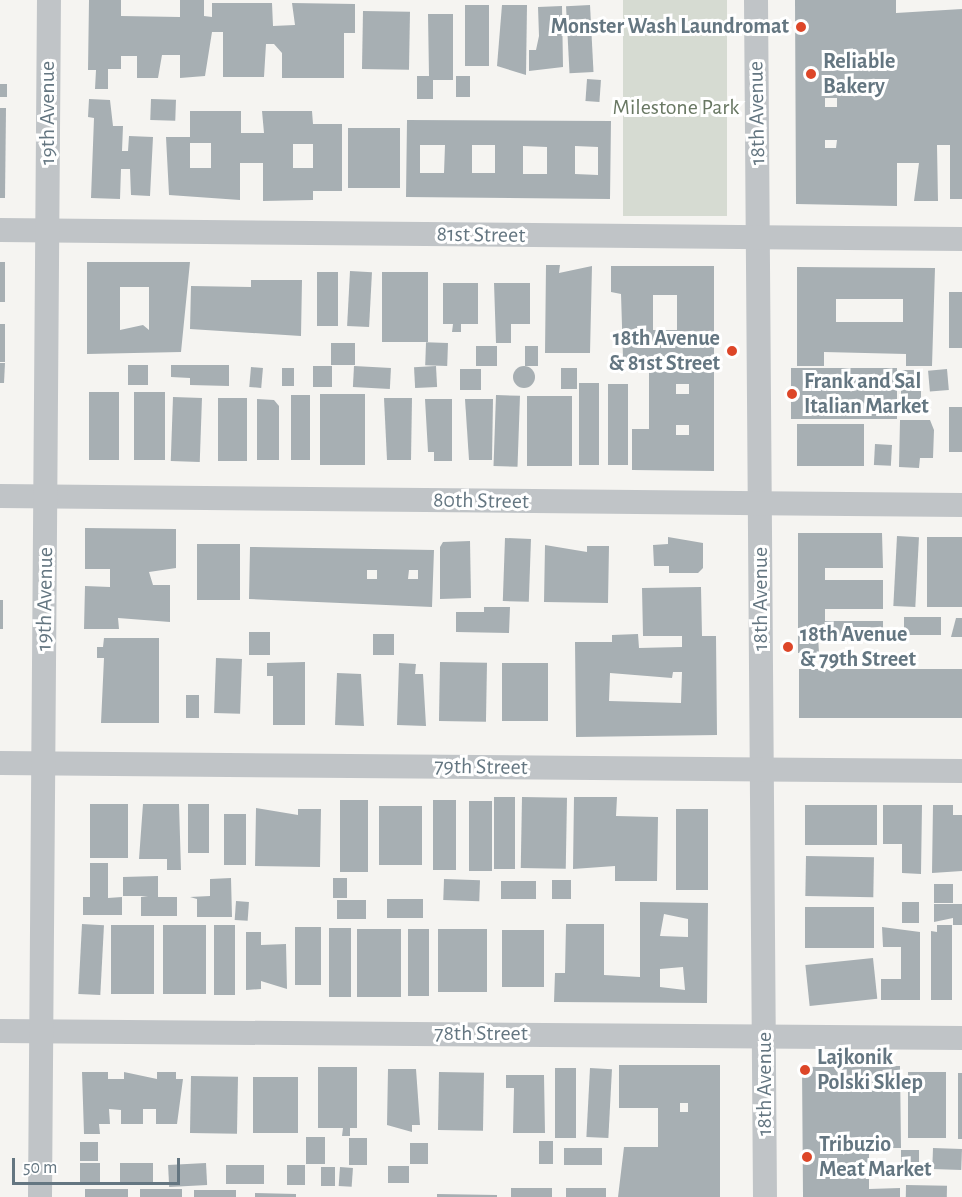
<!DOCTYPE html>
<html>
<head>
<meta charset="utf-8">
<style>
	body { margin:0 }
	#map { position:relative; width:962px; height:1197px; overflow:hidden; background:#f5f4f1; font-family:"Alegreya Sans",sans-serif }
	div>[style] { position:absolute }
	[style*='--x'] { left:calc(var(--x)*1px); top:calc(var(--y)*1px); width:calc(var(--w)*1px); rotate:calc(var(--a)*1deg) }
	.green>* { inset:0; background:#d6dbd2; transform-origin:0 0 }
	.building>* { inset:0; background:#a7afb3; transform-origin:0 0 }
	.round { border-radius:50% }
	.minor>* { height:24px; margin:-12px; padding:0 12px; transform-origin:12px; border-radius:12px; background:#c0c4c7 }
	.dots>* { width:16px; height:16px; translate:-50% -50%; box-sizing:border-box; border:3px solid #fff; border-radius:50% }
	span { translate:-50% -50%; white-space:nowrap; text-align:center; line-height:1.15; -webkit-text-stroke:6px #fff; paint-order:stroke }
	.poi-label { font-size:22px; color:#647681; font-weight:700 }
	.right { translate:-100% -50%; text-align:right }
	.left { translate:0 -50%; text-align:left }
	.park-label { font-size:22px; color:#697863 }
	.street-label { font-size:22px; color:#647681 }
	.scale { position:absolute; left:12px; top:1158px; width:168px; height:27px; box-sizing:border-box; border:3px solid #647681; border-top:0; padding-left:8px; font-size:18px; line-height:21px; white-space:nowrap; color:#647681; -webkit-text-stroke:4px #fff; paint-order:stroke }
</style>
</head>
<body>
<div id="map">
	<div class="green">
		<div style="left:623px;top:0;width:104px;height:216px"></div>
	</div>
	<div class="building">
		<div style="clip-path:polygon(89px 0,121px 0,121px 16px,180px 17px,180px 0,204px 0,204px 16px,212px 17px,212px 3px,272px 3px,273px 26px,295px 25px,292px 3px,355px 4px,355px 33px,344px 33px,344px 78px,282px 78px,282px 53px,274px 44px,266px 44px,264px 77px,223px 77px,223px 32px,212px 32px,205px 76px,180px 78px,180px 55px,162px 55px,158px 78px,137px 78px,137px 56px,121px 56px,121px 69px,108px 69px,108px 89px,95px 89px,96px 70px,88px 70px)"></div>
		<div style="clip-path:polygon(evenodd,795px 0,896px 0,896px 13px,962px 9px,962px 199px,950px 199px,950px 145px,937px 145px,938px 201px,914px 201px,919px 163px,897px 163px,897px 206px,796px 204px,795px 0,824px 57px,836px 57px,835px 66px,824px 66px,824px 57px,795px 0,825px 98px,837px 98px,837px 107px,825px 107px,825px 98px,795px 0,825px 140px,837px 140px,836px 148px,825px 148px,825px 140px)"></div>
		<div style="left:465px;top:5px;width:24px;height:61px"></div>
		<div style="clip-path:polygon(502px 5px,527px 5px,526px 75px,497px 66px)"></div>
		<div style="left:590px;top:5px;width:67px;height:24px;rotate:87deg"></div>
		<div style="clip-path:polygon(562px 6px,563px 67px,529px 71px,529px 50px,536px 50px,539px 36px,538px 7px)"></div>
		<div style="left:363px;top:11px;width:47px;height:58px;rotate:1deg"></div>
		<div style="clip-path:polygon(428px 14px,453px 14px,453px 80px,433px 80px,433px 99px,417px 99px,417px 76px,429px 76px)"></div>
		<div style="left:456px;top:76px;width:14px;height:21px"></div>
		<div style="left:587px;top:79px;width:14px;height:22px;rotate:4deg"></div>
		<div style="left:0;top:84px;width:7px;height:13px"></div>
		<div style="clip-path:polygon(89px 99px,110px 100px,113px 126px,123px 126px,122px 151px,128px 151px,129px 136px,153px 137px,150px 196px,131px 195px,130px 169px,121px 169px,120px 199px,91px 198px,94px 118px,88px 117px)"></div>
		<div style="left:151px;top:99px;width:25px;height:21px;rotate:2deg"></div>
		<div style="clip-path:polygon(0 108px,6px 108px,5px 198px,0 198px)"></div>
		<div style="clip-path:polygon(evenodd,190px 111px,241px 111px,241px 133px,264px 133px,262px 111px,312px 111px,313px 124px,342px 124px,342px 191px,313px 191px,313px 200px,263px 201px,263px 163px,240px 163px,240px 200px,169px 195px,166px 137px,190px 137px,190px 111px,190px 143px,211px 143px,211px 168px,190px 168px,190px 143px,190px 111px,293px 144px,313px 144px,313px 168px,293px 168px,293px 144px)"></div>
		<div style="clip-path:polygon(evenodd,407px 120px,611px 121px,610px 199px,406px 197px,407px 120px,420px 145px,445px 145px,444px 173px,420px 173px,420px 145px,407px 120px,472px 145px,495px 145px,495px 173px,472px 173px,472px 145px,407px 120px,523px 146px,547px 147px,547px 174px,523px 174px,523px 146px,407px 120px,575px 146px,598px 147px,598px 175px,575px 174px,575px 146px)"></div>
		<div style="left:348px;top:128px;width:52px;height:60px"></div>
		<div style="left:0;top:262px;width:5px;height:40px"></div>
		<div style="clip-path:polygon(evenodd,87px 262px,190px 262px,181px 352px,87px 354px,87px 262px,120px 287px,149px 287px,149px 330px,143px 325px,120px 330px,120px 287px)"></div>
		<div style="clip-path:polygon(546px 265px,560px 265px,559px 273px,592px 266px,590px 353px,545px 353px)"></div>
		<div style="clip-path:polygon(evenodd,611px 266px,714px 266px,714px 471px,632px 470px,632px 429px,649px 429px,649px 368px,671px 368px,671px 358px,623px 358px,621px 294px,611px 292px,611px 266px,653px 295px,677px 295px,677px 330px,653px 330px,653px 295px,611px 266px,676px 384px,689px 384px,689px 394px,676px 394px,676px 384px,611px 266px,676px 425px,689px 425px,689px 435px,676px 435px,676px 425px)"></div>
		<div style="clip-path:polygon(evenodd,797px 267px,935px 268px,932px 366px,906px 366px,906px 354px,824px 352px,824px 366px,797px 366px,797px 267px,836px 299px,903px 299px,903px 322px,836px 322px,836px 299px)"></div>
		<div style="left:350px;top:271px;width:22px;height:55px;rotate:3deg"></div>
		<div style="left:317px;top:272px;width:21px;height:54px"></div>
		<div style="left:382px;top:272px;width:46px;height:70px"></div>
		<div style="clip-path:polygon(251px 280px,302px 280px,301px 336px,190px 329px,191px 286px,251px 287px)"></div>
		<div style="clip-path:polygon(443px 283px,478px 283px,478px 324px,461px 324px,461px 332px,452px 332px,453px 324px,443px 324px)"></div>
		<div style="clip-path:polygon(494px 283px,530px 283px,530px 324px,511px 324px,511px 343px,496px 343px)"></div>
		<div style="left:949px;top:292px;width:13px;height:56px"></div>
		<div style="left:0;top:324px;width:5px;height:38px"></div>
		<div style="left:331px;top:343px;width:24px;height:22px"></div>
		<div style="left:448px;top:343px;width:23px;height:22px;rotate:92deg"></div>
		<div style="left:476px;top:346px;width:21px;height:20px"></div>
		<div style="left:525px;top:346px;width:13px;height:20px"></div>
		<div style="clip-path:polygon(0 363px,5px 363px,4px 383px,0 383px)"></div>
		<div style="left:128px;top:365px;width:20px;height:20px"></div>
		<div style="clip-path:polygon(171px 365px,229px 365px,229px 386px,190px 385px,190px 378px,171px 377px)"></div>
		<div style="left:332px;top:366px;width:21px;height:19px;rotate:90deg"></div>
		<div style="left:354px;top:366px;width:37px;height:21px;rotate:3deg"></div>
		<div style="left:436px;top:366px;width:21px;height:22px;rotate:87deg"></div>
		<div class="round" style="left:513px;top:366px;width:22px;height:22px"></div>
		<div style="left:251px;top:367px;width:12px;height:20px;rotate:5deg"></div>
		<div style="left:282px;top:368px;width:12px;height:18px"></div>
		<div style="left:561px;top:368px;width:16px;height:21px"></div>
		<div style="left:897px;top:368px;width:51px;height:106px;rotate:90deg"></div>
		<div style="left:460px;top:369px;width:21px;height:21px"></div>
		<div style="left:947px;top:369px;width:21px;height:19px;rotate:85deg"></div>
		<div style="left:901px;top:370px;width:20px;height:31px"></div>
		<div style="left:579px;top:383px;width:20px;height:82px"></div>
		<div style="left:608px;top:384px;width:20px;height:81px"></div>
		<div style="left:89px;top:392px;width:30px;height:68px"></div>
		<div style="left:165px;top:392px;width:68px;height:31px;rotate:90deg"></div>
		<div style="left:320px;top:394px;width:45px;height:71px"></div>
		<div style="left:291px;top:395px;width:19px;height:65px"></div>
		<div style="left:496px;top:395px;width:24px;height:71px;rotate:2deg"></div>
		<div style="left:527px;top:396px;width:45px;height:70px"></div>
		<div style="left:173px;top:397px;width:29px;height:64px;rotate:2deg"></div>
		<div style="left:218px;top:398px;width:29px;height:63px"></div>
		<div style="clip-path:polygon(384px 398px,412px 398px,411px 460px,387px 460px)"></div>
		<div style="clip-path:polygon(257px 399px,274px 400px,279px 406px,279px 460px,257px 460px)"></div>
		<div style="clip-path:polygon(425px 399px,452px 399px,452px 461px,434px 461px,434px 452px,428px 452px)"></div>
		<div style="clip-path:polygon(465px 399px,493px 399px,492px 460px,469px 460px)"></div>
		<div style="left:949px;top:407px;width:13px;height:45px"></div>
		<div style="clip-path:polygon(900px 420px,930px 420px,934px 430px,933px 458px,920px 458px,919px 468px,899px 467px)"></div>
		<div style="left:797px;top:424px;width:67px;height:42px"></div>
		<div style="left:875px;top:444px;width:17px;height:21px;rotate:3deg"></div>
		<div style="clip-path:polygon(85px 528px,176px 529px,176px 568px,149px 572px,153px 585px,170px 585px,170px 622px,118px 618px,119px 629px,84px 629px,85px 586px,110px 587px,110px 569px,85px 569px)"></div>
		<div style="clip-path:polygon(798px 533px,882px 533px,883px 568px,825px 568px,825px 580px,883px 580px,883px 609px,825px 609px,825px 621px,883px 621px,883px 636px,818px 636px,819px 653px,798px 653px)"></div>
		<div style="left:897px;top:536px;width:22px;height:70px;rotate:3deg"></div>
		<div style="clip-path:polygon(668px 537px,703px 543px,703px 568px,698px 573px,669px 573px,669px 566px,654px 566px,653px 545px,668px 544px)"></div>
		<div style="left:927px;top:537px;width:35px;height:70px"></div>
		<div style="left:505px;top:538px;width:26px;height:63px;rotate:2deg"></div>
		<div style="clip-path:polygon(470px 541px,471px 598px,440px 599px,440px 547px,443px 542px)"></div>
		<div style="left:197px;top:544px;width:43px;height:56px"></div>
		<div style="clip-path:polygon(545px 545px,587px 552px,587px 546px,609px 546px,608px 603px,544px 602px)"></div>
		<div style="clip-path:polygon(evenodd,250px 547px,434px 550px,432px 607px,249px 599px,250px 547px,367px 570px,377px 570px,377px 579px,367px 579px,367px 570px,250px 547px,409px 570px,418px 570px,418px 579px,408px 579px,409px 570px)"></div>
		<div style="clip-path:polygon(evenodd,701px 587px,702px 636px,716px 636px,717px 735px,576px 737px,575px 642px,612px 642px,612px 635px,638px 634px,639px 648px,682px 647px,682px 636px,643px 636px,642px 588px,701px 587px,673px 672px,682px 672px,681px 703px,609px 701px,610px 673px,672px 678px,673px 672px)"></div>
		<div style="left:0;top:600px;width:3px;height:29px"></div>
		<div style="clip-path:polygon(484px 607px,510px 607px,509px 633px,456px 632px,456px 612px,484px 612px)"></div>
		<div style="left:904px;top:617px;width:37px;height:18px"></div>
		<div style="clip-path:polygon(956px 618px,962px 618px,962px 637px,951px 637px)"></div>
		<div style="left:249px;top:632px;width:21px;height:23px"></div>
		<div style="left:373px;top:634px;width:21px;height:21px"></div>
		<div style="clip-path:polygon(104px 638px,159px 638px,159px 723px,101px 723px,104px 658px,97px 658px,97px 647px,103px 647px)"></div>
		<div style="left:216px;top:658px;width:26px;height:55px;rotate:2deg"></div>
		<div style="clip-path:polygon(305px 662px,305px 725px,273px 725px,273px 676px,267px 676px,267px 663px)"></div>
		<div style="left:440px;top:662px;width:47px;height:59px;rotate:1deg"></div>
		<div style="clip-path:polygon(399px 663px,416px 664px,415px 674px,423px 674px,426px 726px,397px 725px)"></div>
		<div style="left:502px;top:663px;width:46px;height:58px"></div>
		<div style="left:799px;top:669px;width:163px;height:49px"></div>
		<div style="clip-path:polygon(337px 673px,361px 674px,364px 726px,335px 725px)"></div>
		<div style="left:186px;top:695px;width:13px;height:23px"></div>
		<div style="left:494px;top:797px;width:21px;height:72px"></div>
		<div style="left:522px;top:797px;width:45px;height:71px;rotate:1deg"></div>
		<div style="clip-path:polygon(574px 797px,617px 797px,616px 816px,658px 817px,657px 881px,615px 881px,615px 866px,573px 869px)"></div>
		<div style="left:340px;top:800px;width:28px;height:72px"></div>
		<div style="left:433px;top:800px;width:23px;height:70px"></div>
		<div style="left:469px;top:801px;width:23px;height:70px"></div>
		<div style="left:90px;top:804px;width:38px;height:54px"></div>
		<div style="clip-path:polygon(143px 804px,179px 804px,181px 870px,167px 870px,167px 859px,139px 859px)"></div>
		<div style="left:188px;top:804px;width:21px;height:49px"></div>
		<div style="left:805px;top:805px;width:72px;height:40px"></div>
		<div style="clip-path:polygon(883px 805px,922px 805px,921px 874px,902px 873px,902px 844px,883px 844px)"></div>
		<div style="clip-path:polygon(933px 805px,953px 805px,953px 815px,962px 815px,962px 871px,932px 873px)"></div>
		<div style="left:379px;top:806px;width:43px;height:59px"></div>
		<div style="clip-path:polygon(256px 808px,298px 815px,298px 809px,321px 809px,320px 867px,255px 866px)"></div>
		<div style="left:676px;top:809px;width:32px;height:81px"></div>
		<div style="left:224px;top:814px;width:22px;height:51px"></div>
		<div style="left:806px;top:856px;width:68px;height:40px;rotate:1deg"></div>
		<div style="clip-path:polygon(90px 863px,108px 863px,108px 898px,122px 897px,122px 915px,83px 915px,83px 897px,90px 897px)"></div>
		<div style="clip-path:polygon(158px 876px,158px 897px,177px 897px,177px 916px,141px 916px,141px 897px,148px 896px,123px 896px,123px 877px)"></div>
		<div style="clip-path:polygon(231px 878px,232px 917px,197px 917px,197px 899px,190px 897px,210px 896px,210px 879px)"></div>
		<div style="left:333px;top:878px;width:14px;height:20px"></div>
		<div style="left:444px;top:879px;width:36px;height:21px;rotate:2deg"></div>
		<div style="left:571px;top:880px;width:19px;height:19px;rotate:90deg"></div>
		<div style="left:501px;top:881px;width:35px;height:18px"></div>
		<div style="left:934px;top:884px;width:19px;height:19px"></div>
		<div style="left:387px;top:899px;width:36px;height:19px"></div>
		<div style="left:337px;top:900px;width:29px;height:19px"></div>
		<div style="left:236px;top:901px;width:13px;height:19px;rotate:4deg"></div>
		<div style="clip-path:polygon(evenodd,640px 902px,708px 903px,707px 1003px,554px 1002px,555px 973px,565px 973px,566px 924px,604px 924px,604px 975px,640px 977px,640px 902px,664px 914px,688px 919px,688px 937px,660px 936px,664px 914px,640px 902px,683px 967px,685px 990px,660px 987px,660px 969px,683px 967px)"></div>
		<div style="left:902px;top:902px;width:17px;height:21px"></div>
		<div style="clip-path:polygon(934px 904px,962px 904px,962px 925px,953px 925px,953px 918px,934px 922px)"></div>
		<div style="left:805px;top:907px;width:69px;height:41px"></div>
		<div style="left:82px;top:924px;width:22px;height:70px;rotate:3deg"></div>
		<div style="left:111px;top:925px;width:43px;height:69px"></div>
		<div style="left:163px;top:925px;width:43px;height:69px"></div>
		<div style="left:214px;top:925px;width:21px;height:70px"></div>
		<div style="clip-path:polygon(937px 925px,952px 925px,952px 1000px,931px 1000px,931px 931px,937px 932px)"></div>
		<div style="left:295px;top:927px;width:26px;height:58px"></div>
		<div style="clip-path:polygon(882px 927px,920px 932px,920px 1000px,881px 1000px,881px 979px,901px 979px,901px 947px,883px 947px)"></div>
		<div style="left:351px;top:928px;width:69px;height:22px;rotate:90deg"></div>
		<div style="left:357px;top:929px;width:44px;height:68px"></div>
		<div style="left:408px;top:929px;width:21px;height:67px"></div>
		<div style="left:438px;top:929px;width:49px;height:63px"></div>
		<div style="left:502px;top:930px;width:42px;height:57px"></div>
		<div style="clip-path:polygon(246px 932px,261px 932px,261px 945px,286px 944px,287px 989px,261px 981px,261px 989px,246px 990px)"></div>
		<div style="left:873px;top:958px;width:41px;height:68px;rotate:84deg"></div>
		<div style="clip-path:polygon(evenodd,619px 1065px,720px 1065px,720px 1197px,618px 1197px,624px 1147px,658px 1147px,658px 1108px,619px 1108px,619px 1065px,680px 1103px,688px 1103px,688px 1112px,680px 1112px,680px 1103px)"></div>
		<div style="clip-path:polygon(900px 1066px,901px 1148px,869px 1148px,869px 1189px,900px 1188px,900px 1197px,803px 1197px,802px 1067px)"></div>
		<div style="clip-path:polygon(318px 1067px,357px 1067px,357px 1128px,350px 1128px,350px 1136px,342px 1136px,343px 1128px,318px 1128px)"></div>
		<div style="left:555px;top:1068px;width:21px;height:70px"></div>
		<div style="left:590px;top:1068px;width:22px;height:69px;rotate:3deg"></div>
		<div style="clip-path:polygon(388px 1069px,416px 1069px,420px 1125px,412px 1125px,412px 1132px,387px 1125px)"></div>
		<div style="clip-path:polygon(82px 1072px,108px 1072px,108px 1079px,124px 1079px,124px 1072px,157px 1079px,157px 1072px,176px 1072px,176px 1079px,183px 1079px,177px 1124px,156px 1124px,156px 1109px,143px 1109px,143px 1124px,121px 1124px,121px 1110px,109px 1109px,110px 1124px,99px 1124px,100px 1134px,84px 1134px)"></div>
		<div style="left:439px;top:1072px;width:45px;height:58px;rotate:1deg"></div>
		<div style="left:908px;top:1072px;width:38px;height:66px"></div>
		<div style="left:958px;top:1073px;width:4px;height:66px"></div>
		<div style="clip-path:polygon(506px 1075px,544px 1075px,545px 1133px,513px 1133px,514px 1088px,506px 1088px)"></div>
		<div style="left:191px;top:1076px;width:47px;height:57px;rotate:1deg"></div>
		<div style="left:253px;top:1077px;width:45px;height:56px"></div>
		<div style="left:306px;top:1137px;width:19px;height:27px"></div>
		<div style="left:349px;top:1138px;width:18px;height:27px"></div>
		<div style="left:539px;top:1141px;width:14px;height:23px"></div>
		<div style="left:80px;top:1142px;width:18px;height:19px"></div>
		<div style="left:410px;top:1143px;width:18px;height:21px"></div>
		<div style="left:564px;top:1148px;width:38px;height:17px"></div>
		<div style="left:933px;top:1148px;width:29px;height:21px;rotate:2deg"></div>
		<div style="left:901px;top:1150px;width:18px;height:18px"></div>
		<div style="left:80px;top:1163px;width:20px;height:19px"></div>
		<div style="left:120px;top:1163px;width:33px;height:21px"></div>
		<div style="left:206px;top:1163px;width:22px;height:38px;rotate:87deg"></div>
		<div style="left:226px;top:1165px;width:38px;height:19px"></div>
		<div style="left:287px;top:1165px;width:18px;height:20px"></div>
		<div style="left:388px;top:1166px;width:21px;height:17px"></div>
		<div style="left:321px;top:1167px;width:14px;height:19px"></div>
		<div style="left:340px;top:1167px;width:13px;height:19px;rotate:4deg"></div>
		<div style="left:906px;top:1185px;width:41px;height:12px;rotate:1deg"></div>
		<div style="left:511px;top:1188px;width:41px;height:9px"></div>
		<div style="left:566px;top:1188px;width:40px;height:9px"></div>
		<div style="left:85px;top:1189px;width:43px;height:8px"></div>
		<div style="left:140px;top:1189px;width:42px;height:8px"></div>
		<div style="left:194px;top:1190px;width:42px;height:7px"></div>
		<div style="clip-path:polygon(255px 1193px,296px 1194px,296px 1197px,255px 1197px)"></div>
		<div style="clip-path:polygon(437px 1194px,497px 1195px,497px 1197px,437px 1197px)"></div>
	</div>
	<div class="minor">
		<div style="--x:756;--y:0;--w:1197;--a:89.57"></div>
		<div style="--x:0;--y:230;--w:962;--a:0.54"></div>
		<div style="--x:0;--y:496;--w:962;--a:0.54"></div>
		<div style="--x:0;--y:763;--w:962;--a:0.48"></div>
		<div style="--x:0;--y:1031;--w:962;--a:0.42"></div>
		<div style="--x:40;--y:1197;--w:1197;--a:-89.57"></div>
	</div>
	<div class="dots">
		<div style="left:801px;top:27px;background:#dd4628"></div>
		<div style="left:811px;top:74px;background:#dd4628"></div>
		<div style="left:732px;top:351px;background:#dd4628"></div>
		<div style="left:792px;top:394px;background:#dd4628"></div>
		<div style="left:788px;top:647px;background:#dd4628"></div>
		<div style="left:805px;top:1070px;background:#dd4628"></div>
		<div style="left:807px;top:1157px;background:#dd4628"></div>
	</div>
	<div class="poi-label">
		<span class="right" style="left:789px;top:27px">Monster Wash Laundromat</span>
		<span class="left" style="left:823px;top:74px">Reliable<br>Bakery</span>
		<span class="right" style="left:720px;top:351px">18th Avenue<br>&amp; 81st Street</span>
		<span class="left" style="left:804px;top:394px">Frank and Sal<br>Italian Market</span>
		<span class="left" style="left:800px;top:647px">18th Avenue<br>&amp; 79th Street</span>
		<span class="left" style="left:817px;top:1070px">Lajkonik<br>Polski Sklep</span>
		<span class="left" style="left:819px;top:1157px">Tribuzio<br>Meat Market</span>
	</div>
	<div class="park-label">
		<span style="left:676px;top:108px">Milestone Park</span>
	</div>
	<div class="street-label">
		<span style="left:48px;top:113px;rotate:-90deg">19th Avenue</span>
		<span style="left:757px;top:113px;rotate:-91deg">18th Avenue</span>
		<span style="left:481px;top:235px;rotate:1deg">81st Street</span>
		<span style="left:481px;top:501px;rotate:1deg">80th Street</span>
		<span style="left:45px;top:599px;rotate:-89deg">19th Avenue</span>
		<span style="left:761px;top:599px;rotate:-90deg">18th Avenue</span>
		<span style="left:481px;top:767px;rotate:1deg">79th Street</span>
		<span style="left:481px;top:1034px">78th Street</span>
		<span style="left:765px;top:1084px;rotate:-90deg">18th Avenue</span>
	</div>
	<div class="scale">50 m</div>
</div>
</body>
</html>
